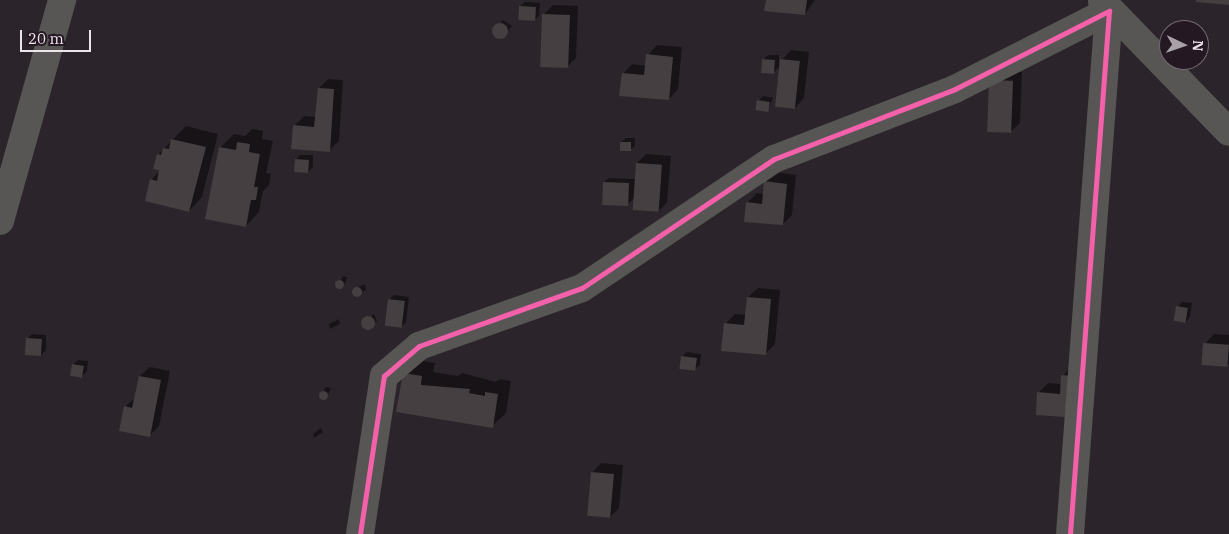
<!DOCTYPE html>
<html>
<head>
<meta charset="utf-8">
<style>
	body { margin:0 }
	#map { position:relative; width:1229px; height:534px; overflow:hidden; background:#2b252b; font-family:"IBM Plex Serif",serif }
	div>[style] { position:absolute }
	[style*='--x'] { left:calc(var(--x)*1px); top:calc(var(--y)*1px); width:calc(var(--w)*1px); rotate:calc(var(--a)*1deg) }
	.shadow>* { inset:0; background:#0007 }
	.building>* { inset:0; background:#453f41; transform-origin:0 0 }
	.round { border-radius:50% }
	.minor>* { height:28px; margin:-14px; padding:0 14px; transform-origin:14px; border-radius:14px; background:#585655 }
	.cycleway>* { height:5px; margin:-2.5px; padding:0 2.5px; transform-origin:2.5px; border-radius:2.5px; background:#f560ab }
	span { translate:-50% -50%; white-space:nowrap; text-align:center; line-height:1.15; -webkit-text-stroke:4px #241823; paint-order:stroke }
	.north { position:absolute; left:1159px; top:20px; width:50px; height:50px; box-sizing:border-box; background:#241823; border:1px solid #746a73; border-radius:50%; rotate:93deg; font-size:14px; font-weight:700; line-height:20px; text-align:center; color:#ede4ec }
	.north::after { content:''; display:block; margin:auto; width:18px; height:22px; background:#a9a1a8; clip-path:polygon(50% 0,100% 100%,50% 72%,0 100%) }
	.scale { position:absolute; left:20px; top:30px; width:71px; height:22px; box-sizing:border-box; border:2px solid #ede4ec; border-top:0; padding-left:6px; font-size:15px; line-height:18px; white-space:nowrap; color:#ede4ec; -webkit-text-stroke:4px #241823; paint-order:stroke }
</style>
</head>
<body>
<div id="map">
	<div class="shadow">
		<div style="clip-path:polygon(767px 0,815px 0,805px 14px)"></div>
		<div style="clip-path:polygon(525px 2px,540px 3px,539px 16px,534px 21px,520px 6px)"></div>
		<div style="clip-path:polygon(553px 5px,578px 6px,576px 58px,567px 67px,543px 15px)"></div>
		<div style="clip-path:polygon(503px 20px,512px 26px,502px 38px,493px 31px)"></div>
		<div style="clip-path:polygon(657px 45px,682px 47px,678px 89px,669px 99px,623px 74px,632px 64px,647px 66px,648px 55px)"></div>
		<div style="clip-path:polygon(791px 50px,809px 52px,804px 98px,795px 108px,782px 60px)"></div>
		<div style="clip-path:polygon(768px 55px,779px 55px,779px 67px,774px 72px,763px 60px)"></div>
		<div style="clip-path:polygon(1000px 71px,1022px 72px,1020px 123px,1010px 132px)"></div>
		<div style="clip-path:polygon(328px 79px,343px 80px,339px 141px,329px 150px,294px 126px,304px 116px,316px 117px,319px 88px)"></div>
		<div style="clip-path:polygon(763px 96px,773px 98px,768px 110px,758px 101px)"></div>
		<div style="clip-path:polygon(186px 126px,218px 134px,202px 197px,189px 211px,151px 180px,161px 170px,158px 155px)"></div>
		<div style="clip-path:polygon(252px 129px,263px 131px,262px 139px,273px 141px,266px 173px,271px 174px,269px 185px,263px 191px,259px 212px,246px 226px,207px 218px,221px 147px,234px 134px,245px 136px)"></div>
		<div style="clip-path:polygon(626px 138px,635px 138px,635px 146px,630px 150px,621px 142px)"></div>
		<div style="clip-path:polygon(646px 154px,671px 156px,667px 202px,658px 212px,634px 198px,627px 205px,604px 182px,609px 178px,635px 179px,637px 163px)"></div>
		<div style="clip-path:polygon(300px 155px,313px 155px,313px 167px,308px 172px,296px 159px)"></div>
		<div style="clip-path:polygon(774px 172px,796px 175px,792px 215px,783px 224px,747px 203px,757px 193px,764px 194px,765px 182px)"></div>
		<div style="clip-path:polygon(343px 276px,347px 277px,346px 282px,341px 287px,337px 286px)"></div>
		<div style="clip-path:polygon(365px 284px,366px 290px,355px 295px,354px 289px)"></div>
		<div style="clip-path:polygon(758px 288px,780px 290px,775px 344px,765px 354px,726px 323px,735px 314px,747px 315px,748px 297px)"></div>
		<div style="clip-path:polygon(394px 295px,409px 297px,406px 322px,401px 327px,389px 300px)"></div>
		<div style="clip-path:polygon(1182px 302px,1192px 303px,1190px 317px,1186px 322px,1178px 307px)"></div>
		<div style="clip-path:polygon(374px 314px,377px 321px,367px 328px,362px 324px)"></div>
		<div style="clip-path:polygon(339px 319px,340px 324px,330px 329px,329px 324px)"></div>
		<div style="clip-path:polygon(32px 334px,46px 335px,46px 350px,41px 355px,27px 339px)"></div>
		<div style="clip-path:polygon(1214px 334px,1229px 335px,1229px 365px,1205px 344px)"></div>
		<div style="clip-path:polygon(687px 352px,701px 354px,700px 365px,695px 369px,682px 356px)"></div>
		<div style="clip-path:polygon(78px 360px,88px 361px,87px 371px,82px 376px,73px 364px)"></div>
		<div style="clip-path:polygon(417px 360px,435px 363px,433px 372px,458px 376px,462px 373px,496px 382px,500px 379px,511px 381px,506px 413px,492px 426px,398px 411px,404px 374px)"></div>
		<div style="clip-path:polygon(1072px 366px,1089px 407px,1038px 393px,1048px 383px,1062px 384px,1063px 376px)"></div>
		<div style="clip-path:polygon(150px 367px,170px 371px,159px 426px,149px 436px,125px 407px,135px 398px,140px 376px)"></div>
		<div style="clip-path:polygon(326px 387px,331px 388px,329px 393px,325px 398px,320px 396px)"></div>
		<div style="clip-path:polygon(321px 428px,323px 432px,314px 438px,313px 434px)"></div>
		<div style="clip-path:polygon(601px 463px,623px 465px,619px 508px,610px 517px,592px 473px)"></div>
	</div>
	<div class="building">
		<div style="clip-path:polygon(766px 0,807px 0,805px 15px,764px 11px)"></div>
		<div style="clip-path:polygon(1196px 0,1229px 0,1229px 5px,1196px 2px)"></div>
		<div style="left:519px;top:6px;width:17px;height:14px;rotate:3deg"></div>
		<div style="left:542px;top:14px;width:28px;height:53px;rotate:2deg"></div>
		<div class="round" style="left:492px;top:23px;width:16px;height:16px"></div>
		<div style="clip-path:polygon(646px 54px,673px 57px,669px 100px,619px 96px,622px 73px,644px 75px)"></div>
		<div style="left:762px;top:59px;width:13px;height:14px;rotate:4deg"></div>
		<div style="left:780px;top:59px;width:20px;height:48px;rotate:6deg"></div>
		<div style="left:989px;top:80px;width:24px;height:52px;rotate:2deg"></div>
		<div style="clip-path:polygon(318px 88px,334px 89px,330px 152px,291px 149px,293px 125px,314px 127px)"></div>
		<div style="left:757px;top:100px;width:13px;height:10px;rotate:9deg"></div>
		<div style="clip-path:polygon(171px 139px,206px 147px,189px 212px,145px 201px,150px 179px,157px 181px,159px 170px,153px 169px,157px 154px,161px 155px,163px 148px,169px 149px)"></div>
		<div style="clip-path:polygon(237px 142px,250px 144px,249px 152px,260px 154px,254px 187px,258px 187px,256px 200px,251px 200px,246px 227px,205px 219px,219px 147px,236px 150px)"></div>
		<div style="left:620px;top:142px;width:11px;height:9px"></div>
		<div style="left:295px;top:159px;width:14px;height:13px;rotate:4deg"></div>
		<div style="left:636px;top:163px;width:26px;height:47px;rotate:4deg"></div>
		<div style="clip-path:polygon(764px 181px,787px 184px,783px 225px,744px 222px,746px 202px,762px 204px)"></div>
		<div style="left:603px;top:182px;width:26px;height:23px;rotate:2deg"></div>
		<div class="round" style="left:334.5px;top:279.5px;width:9px;height:9px"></div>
		<div class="round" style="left:352px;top:287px;width:10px;height:10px"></div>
		<div style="clip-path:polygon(747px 297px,771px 299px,766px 355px,721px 351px,724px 323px,744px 325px)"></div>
		<div style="left:388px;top:299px;width:17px;height:27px;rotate:7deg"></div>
		<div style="left:1176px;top:306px;width:12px;height:15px;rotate:9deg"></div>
		<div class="round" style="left:361px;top:316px;width:14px;height:14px"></div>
		<div style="left:26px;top:338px;width:16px;height:17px;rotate:4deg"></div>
		<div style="left:1203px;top:343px;width:26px;height:22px;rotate:4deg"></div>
		<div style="left:681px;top:356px;width:16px;height:13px;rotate:7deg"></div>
		<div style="left:72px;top:364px;width:12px;height:12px;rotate:9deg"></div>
		<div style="clip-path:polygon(403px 373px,422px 376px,421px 385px,470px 389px,469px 393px,485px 396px,485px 392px,498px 394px,493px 428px,396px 412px)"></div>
		<div style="clip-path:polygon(1061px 375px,1083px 377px,1080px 418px,1036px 415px,1037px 392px,1060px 394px)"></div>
		<div style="clip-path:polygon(139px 376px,161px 380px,150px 437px,119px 431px,124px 406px,132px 408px)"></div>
		<div class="round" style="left:318.5px;top:390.5px;width:9px;height:9px"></div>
		<div style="left:591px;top:472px;width:23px;height:44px;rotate:5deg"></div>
	</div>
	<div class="minor">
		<div style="--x:1102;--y:1;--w:182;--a:45.9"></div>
		<div style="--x:0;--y:221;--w:230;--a:-74.3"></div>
		<div style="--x:360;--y:534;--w:160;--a:-81.4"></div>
		<div style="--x:384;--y:376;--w:46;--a:-40.6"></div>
		<div style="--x:419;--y:346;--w:173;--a:-19.6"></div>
		<div style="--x:582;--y:288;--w:231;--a:-33.9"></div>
		<div style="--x:774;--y:159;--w:194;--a:-21.1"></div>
		<div style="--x:955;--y:89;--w:173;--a:-26.9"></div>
		<div style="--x:1070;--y:534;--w:524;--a:-85.74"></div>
	</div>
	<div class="cycleway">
		<div style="--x:360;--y:534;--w:160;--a:-81.4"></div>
		<div style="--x:384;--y:376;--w:46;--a:-40.6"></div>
		<div style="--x:419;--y:346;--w:173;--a:-19.6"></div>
		<div style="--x:582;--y:288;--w:231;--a:-33.9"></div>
		<div style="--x:774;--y:159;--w:194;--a:-21.1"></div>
		<div style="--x:955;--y:89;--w:173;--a:-26.9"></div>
		<div style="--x:1070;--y:534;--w:524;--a:-85.74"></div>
	</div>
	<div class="north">N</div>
	<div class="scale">20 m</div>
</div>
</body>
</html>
